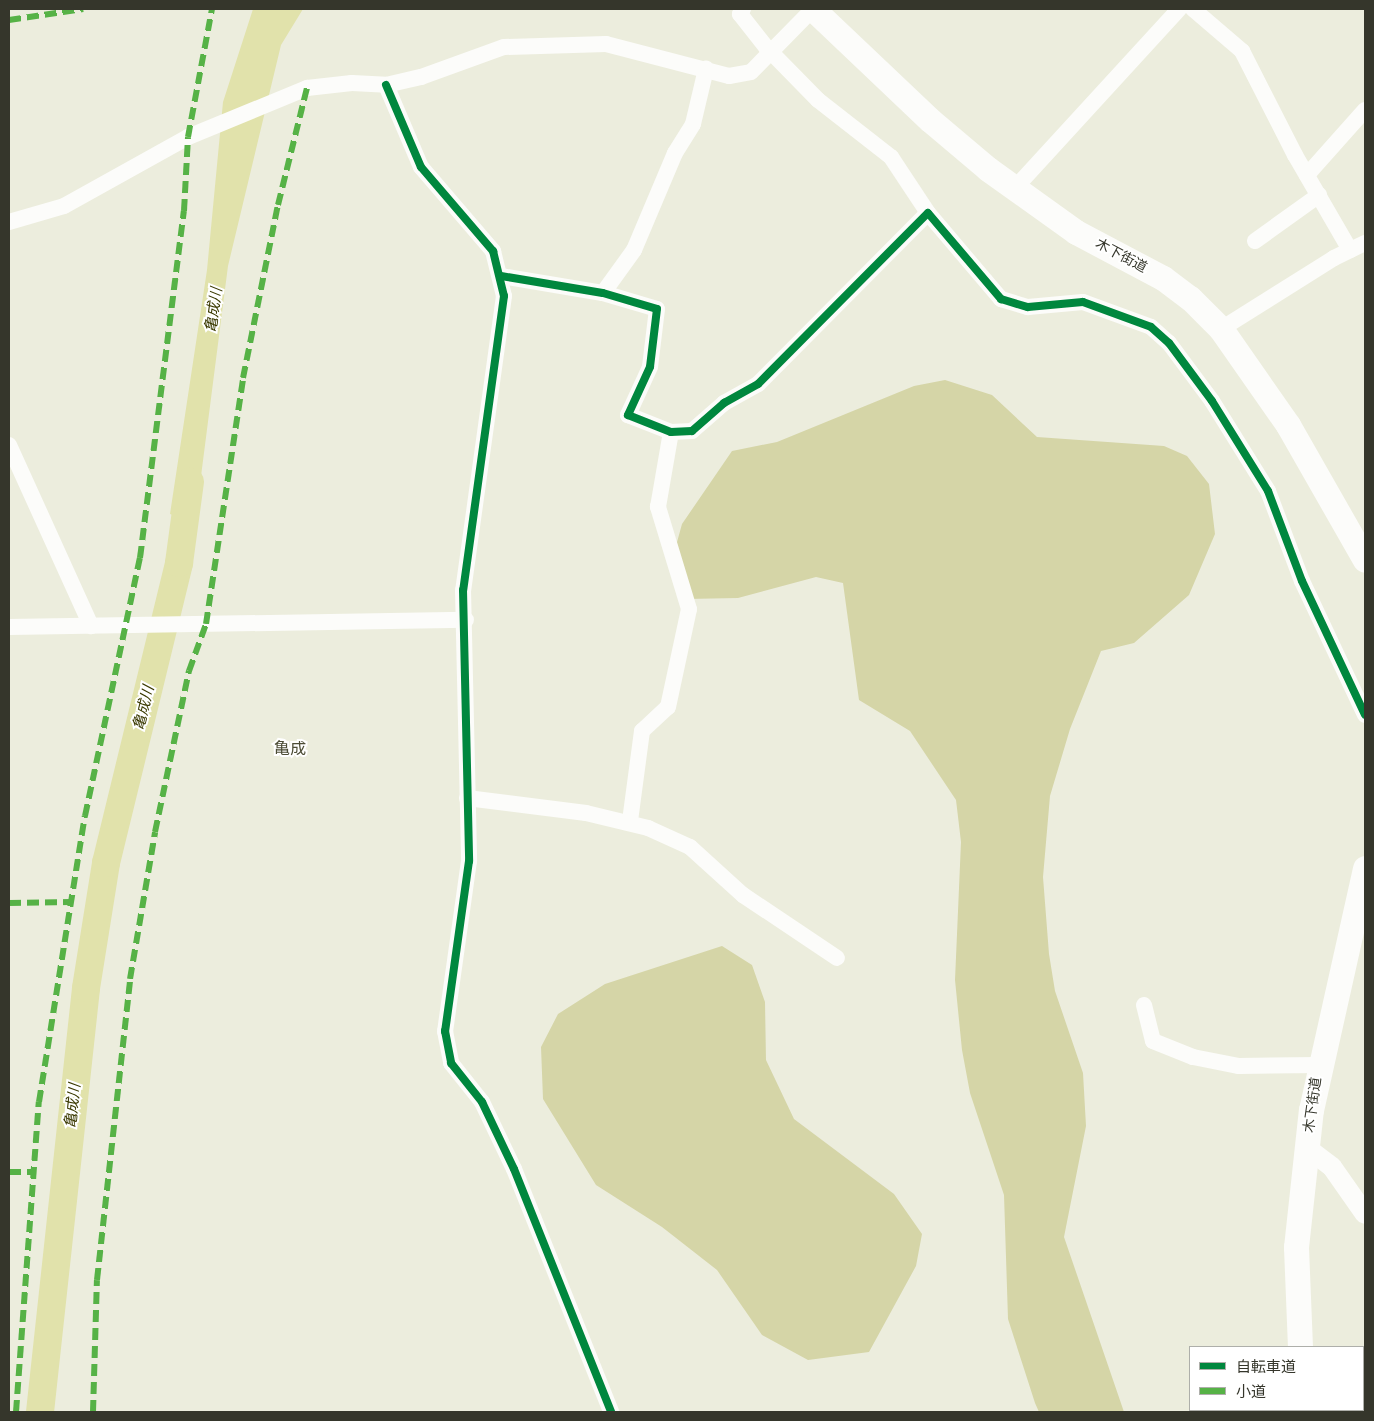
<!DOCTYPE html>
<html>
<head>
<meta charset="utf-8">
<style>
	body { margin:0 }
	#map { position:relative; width:1374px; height:1421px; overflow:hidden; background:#eceddd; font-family:Signika,"Noto Sans JP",sans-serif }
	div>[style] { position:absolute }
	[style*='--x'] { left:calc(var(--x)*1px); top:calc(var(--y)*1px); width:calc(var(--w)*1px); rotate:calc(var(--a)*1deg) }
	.forest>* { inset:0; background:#d5d5a7 }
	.water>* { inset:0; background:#e1e2ab }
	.river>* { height:28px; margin:-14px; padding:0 14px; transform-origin:14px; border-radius:14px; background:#e1e2ab }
	.minor>* { height:16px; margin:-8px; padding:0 8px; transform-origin:8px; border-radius:8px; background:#fcfcfa }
	.tertiary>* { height:20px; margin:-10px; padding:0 10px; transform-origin:10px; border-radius:10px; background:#fcfcfa }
	.primary>* { height:25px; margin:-12.5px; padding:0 12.5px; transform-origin:12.5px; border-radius:12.5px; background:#fcfcfa }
	.quiet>* { height:6px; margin-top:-3px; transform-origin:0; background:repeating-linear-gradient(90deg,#56b246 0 12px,transparent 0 18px) }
	.cycleway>* { height:8px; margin:-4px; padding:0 4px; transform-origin:4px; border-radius:4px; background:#00873e }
	span { translate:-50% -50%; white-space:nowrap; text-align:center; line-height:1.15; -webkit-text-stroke:4px #fff; paint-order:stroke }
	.street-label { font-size:14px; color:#35362b }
	.water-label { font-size:15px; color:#3a3900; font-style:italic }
	.quarter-label { font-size:16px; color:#4c4c35 }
	.frame { position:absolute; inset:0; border:10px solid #35362b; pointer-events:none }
	.legend { position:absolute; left:1189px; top:1346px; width:175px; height:65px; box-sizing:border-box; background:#fff; border:1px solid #aeafaa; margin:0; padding:6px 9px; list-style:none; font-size:15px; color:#35362b }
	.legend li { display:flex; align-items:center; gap:10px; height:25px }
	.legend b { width:25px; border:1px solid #aeafaa }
</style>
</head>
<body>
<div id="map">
	<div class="forest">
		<div style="clip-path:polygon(945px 380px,992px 395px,1037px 437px,1164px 446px,1187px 456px,1209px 484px,1215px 534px,1189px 595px,1134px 643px,1101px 651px,1070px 729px,1050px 796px,1043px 877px,1049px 954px,1055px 991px,1083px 1073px,1086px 1126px,1064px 1237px,1124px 1412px,1039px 1412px,1035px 1403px,1008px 1319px,1004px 1195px,970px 1093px,962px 1050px,955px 980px,961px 842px,956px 800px,910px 731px,859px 700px,843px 583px,816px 577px,738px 598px,686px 599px,674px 553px,682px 524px,732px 451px,777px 442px,914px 386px)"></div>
		<div style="clip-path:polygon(722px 946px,752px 965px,765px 1002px,766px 1060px,794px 1119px,894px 1194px,922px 1234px,916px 1266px,869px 1352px,808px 1360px,762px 1335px,717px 1270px,662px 1227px,596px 1185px,543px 1099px,541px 1047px,558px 1014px,605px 984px)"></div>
	</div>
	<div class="water">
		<div style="clip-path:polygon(253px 9px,303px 9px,281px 45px,228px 266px,195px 523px,170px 514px,207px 270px,223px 102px)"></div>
	</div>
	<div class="river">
		<div style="--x:40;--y:1412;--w:426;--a:-83.8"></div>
		<div style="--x:86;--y:988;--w:127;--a:-80.9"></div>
		<div style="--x:106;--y:863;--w:309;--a:-76.3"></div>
		<div style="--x:179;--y:563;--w:82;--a:-82.3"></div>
	</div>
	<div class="minor">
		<div style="--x:743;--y:9;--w:6;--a:121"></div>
		<div style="--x:740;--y:14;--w:42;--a:51.8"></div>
		<div style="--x:766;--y:47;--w:74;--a:45.5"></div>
		<div style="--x:818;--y:100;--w:93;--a:38"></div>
		<div style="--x:891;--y:157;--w:67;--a:56.5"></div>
		<div style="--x:1193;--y:9;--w:65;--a:40.6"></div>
		<div style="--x:1242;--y:51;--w:117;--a:63"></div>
		<div style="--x:1295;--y:155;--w:110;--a:59.9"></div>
		<div style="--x:386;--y:85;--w:89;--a:66.9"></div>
		<div style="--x:421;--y:167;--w:111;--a:49.4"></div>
		<div style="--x:493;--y:251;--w:46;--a:76.3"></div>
		<div style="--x:504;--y:296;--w:297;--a:97.9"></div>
		<div style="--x:463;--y:590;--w:271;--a:88.7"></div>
		<div style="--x:469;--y:861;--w:172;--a:98"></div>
		<div style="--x:445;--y:1031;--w:33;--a:79"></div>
		<div style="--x:451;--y:1063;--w:50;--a:51.5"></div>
		<div style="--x:482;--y:1102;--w:74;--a:64.5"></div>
		<div style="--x:514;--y:1169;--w:262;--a:68.2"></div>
		<div style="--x:1307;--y:175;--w:87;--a:-48.3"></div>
		<div style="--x:1015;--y:188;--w:243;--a:-47.5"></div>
		<div style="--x:9;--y:222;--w:57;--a:-16.2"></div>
		<div style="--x:64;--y:206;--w:142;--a:-29.1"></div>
		<div style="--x:188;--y:137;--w:129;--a:-22.4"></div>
		<div style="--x:307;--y:88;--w:45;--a:-6.3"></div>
		<div style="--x:352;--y:83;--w:34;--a:3"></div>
		<div style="--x:386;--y:85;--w:36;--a:-13"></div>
		<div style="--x:421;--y:77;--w:88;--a:-19.9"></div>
		<div style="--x:504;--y:47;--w:102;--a:-1.7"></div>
		<div style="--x:606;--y:44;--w:127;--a:14.6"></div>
		<div style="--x:729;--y:76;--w:22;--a:-10"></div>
		<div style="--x:751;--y:72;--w:88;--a:-45.5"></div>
		<div style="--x:1255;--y:241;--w:79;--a:-35.7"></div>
		<div style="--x:501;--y:276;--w:103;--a:9.5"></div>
		<div style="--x:603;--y:293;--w:56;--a:16.5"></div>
		<div style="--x:657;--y:309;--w:58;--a:96.9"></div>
		<div style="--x:650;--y:367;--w:53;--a:114.6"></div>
		<div style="--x:628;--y:415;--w:46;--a:21.6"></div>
		<div style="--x:671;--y:432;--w:21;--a:-3"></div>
		<div style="--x:692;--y:431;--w:43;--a:-41.2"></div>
		<div style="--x:724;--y:403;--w:39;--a:-29"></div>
		<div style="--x:758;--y:384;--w:241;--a:-45.2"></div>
		<div style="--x:928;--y:213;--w:113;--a:49.7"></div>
		<div style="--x:1001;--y:299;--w:28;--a:17"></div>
		<div style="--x:1028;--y:307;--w:55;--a:-5.2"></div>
		<div style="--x:1083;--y:302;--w:72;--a:20.2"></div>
		<div style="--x:1151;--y:327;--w:24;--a:42"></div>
		<div style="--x:1169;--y:343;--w:72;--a:53.4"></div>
		<div style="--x:1212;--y:401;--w:106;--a:58.1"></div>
		<div style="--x:1268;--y:491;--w:96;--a:69.3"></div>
		<div style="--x:1302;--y:581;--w:148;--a:64.8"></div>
		<div style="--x:603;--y:293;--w:53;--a:-54.2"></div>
		<div style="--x:634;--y:250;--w:105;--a:-67.1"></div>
		<div style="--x:675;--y:153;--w:34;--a:-58"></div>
		<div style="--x:693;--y:124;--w:57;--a:-76.7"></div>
		<div style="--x:1221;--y:329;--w:133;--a:-32.1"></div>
		<div style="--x:1334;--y:258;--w:34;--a:-26"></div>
		<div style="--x:9;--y:445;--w:199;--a:65.6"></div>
		<div style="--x:9;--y:627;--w:457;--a:-0.9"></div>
		<div style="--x:467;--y:798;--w:120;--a:7.2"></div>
		<div style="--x:586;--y:813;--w:64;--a:13.6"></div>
		<div style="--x:648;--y:828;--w:46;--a:24.3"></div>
		<div style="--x:690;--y:847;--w:72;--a:42.2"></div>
		<div style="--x:743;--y:895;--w:113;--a:33.8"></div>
		<div style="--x:630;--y:821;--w:91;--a:-82.4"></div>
		<div style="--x:642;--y:731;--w:35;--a:-43"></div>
		<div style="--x:668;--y:707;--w:100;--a:-77.9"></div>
		<div style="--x:689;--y:609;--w:107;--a:-106.9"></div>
		<div style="--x:658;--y:507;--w:76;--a:-80.2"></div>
		<div style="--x:1144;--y:1005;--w:37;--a:76"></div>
		<div style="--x:1153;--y:1041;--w:43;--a:21.8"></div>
		<div style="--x:1193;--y:1057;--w:47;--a:11.1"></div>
		<div style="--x:1239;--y:1066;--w:80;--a:-0.7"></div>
	</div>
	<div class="tertiary">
		<div style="--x:1307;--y:1148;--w:31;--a:37"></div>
		<div style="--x:1332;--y:1167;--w:57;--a:54.9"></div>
	</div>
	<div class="primary">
		<div style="--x:813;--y:9;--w:161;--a:43.5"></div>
		<div style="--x:930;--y:120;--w:76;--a:40.2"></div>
		<div style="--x:988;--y:169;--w:108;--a:35.6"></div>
		<div style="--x:1076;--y:232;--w:98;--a:27.9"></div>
		<div style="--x:1163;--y:278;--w:34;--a:37"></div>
		<div style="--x:1190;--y:298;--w:44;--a:45"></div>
		<div style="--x:1221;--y:329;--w:117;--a:55.1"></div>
		<div style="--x:1288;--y:425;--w:155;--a:60.3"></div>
		<div style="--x:1300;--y:1347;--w:100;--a:-92.3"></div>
		<div style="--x:1296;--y:1247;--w:138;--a:-83.8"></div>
		<div style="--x:1311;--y:1110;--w:248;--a:-77.4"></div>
		<div style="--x:1307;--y:1410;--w:2;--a:90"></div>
	</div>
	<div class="quiet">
		<div style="--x:9;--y:20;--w:75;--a:-8.5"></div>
		<div style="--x:9;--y:903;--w:62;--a:-0.9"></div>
		<div style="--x:9;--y:1172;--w:25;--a:0"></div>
		<div style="--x:16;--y:1412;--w:311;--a:-85.8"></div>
		<div style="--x:39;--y:1102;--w:290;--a:-80.9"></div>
		<div style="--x:85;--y:816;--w:264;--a:-78"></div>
		<div style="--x:140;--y:558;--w:350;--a:-82.8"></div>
		<div style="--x:184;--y:211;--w:74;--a:-86.9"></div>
		<div style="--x:188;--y:137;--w:130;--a:-79.4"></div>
		<div style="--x:93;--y:1412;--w:132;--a:-88.3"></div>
		<div style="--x:97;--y:1280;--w:303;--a:-83.7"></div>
		<div style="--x:130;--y:979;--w:149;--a:-80.3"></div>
		<div style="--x:155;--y:832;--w:165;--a:-78.1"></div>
		<div style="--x:189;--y:671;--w:50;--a:-70.1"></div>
		<div style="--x:206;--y:624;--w:249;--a:-81.4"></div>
		<div style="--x:243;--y:378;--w:177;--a:-78.6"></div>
		<div style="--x:278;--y:205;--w:121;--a:-76.1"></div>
	</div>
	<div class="cycleway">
		<div style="--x:386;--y:85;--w:89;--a:66.9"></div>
		<div style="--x:421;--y:167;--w:111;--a:49.4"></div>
		<div style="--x:493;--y:251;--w:46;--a:76.3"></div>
		<div style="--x:504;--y:296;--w:297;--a:97.9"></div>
		<div style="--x:463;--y:590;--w:271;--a:88.7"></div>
		<div style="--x:469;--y:861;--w:172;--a:98"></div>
		<div style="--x:445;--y:1031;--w:33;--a:79"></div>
		<div style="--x:451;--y:1063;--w:50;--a:51.5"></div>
		<div style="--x:482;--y:1102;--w:74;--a:64.5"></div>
		<div style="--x:514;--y:1169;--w:262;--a:68.2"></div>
		<div style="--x:501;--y:276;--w:103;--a:9.5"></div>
		<div style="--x:603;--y:293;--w:56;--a:16.5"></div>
		<div style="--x:657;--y:309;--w:58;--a:96.9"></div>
		<div style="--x:650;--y:367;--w:53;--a:114.6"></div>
		<div style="--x:628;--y:415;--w:46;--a:21.6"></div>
		<div style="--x:671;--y:432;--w:21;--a:-3"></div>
		<div style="--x:692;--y:431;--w:43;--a:-41.2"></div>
		<div style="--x:724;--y:403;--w:39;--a:-29"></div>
		<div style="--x:758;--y:384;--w:241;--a:-45.2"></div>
		<div style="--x:928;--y:213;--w:113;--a:49.7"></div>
		<div style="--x:1001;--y:299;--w:28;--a:17"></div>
		<div style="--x:1028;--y:307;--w:55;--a:-5.2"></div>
		<div style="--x:1083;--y:302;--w:72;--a:20.2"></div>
		<div style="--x:1151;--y:327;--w:24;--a:42"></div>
		<div style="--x:1169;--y:343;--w:72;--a:53.4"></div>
		<div style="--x:1212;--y:401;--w:106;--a:58.1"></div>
		<div style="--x:1268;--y:491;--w:96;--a:69.3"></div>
		<div style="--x:1302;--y:581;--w:148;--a:64.8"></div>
	</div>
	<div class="street-label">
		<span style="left:1121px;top:256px;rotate:28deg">木下街道</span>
		<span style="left:1313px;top:1105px;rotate:-82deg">木下街道</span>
	</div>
	<div class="water-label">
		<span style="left:214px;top:310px;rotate:-82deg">亀成川</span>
		<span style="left:144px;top:708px;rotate:-76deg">亀成川</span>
		<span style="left:73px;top:1106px;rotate:-84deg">亀成川</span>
	</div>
	<div class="quarter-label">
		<span style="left:290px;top:749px">亀成</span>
	</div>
	<div class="frame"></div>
	<ul class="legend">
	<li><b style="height:6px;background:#00873e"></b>自転車道</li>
	<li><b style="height:6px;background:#56b246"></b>小道</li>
	</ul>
</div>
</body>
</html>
